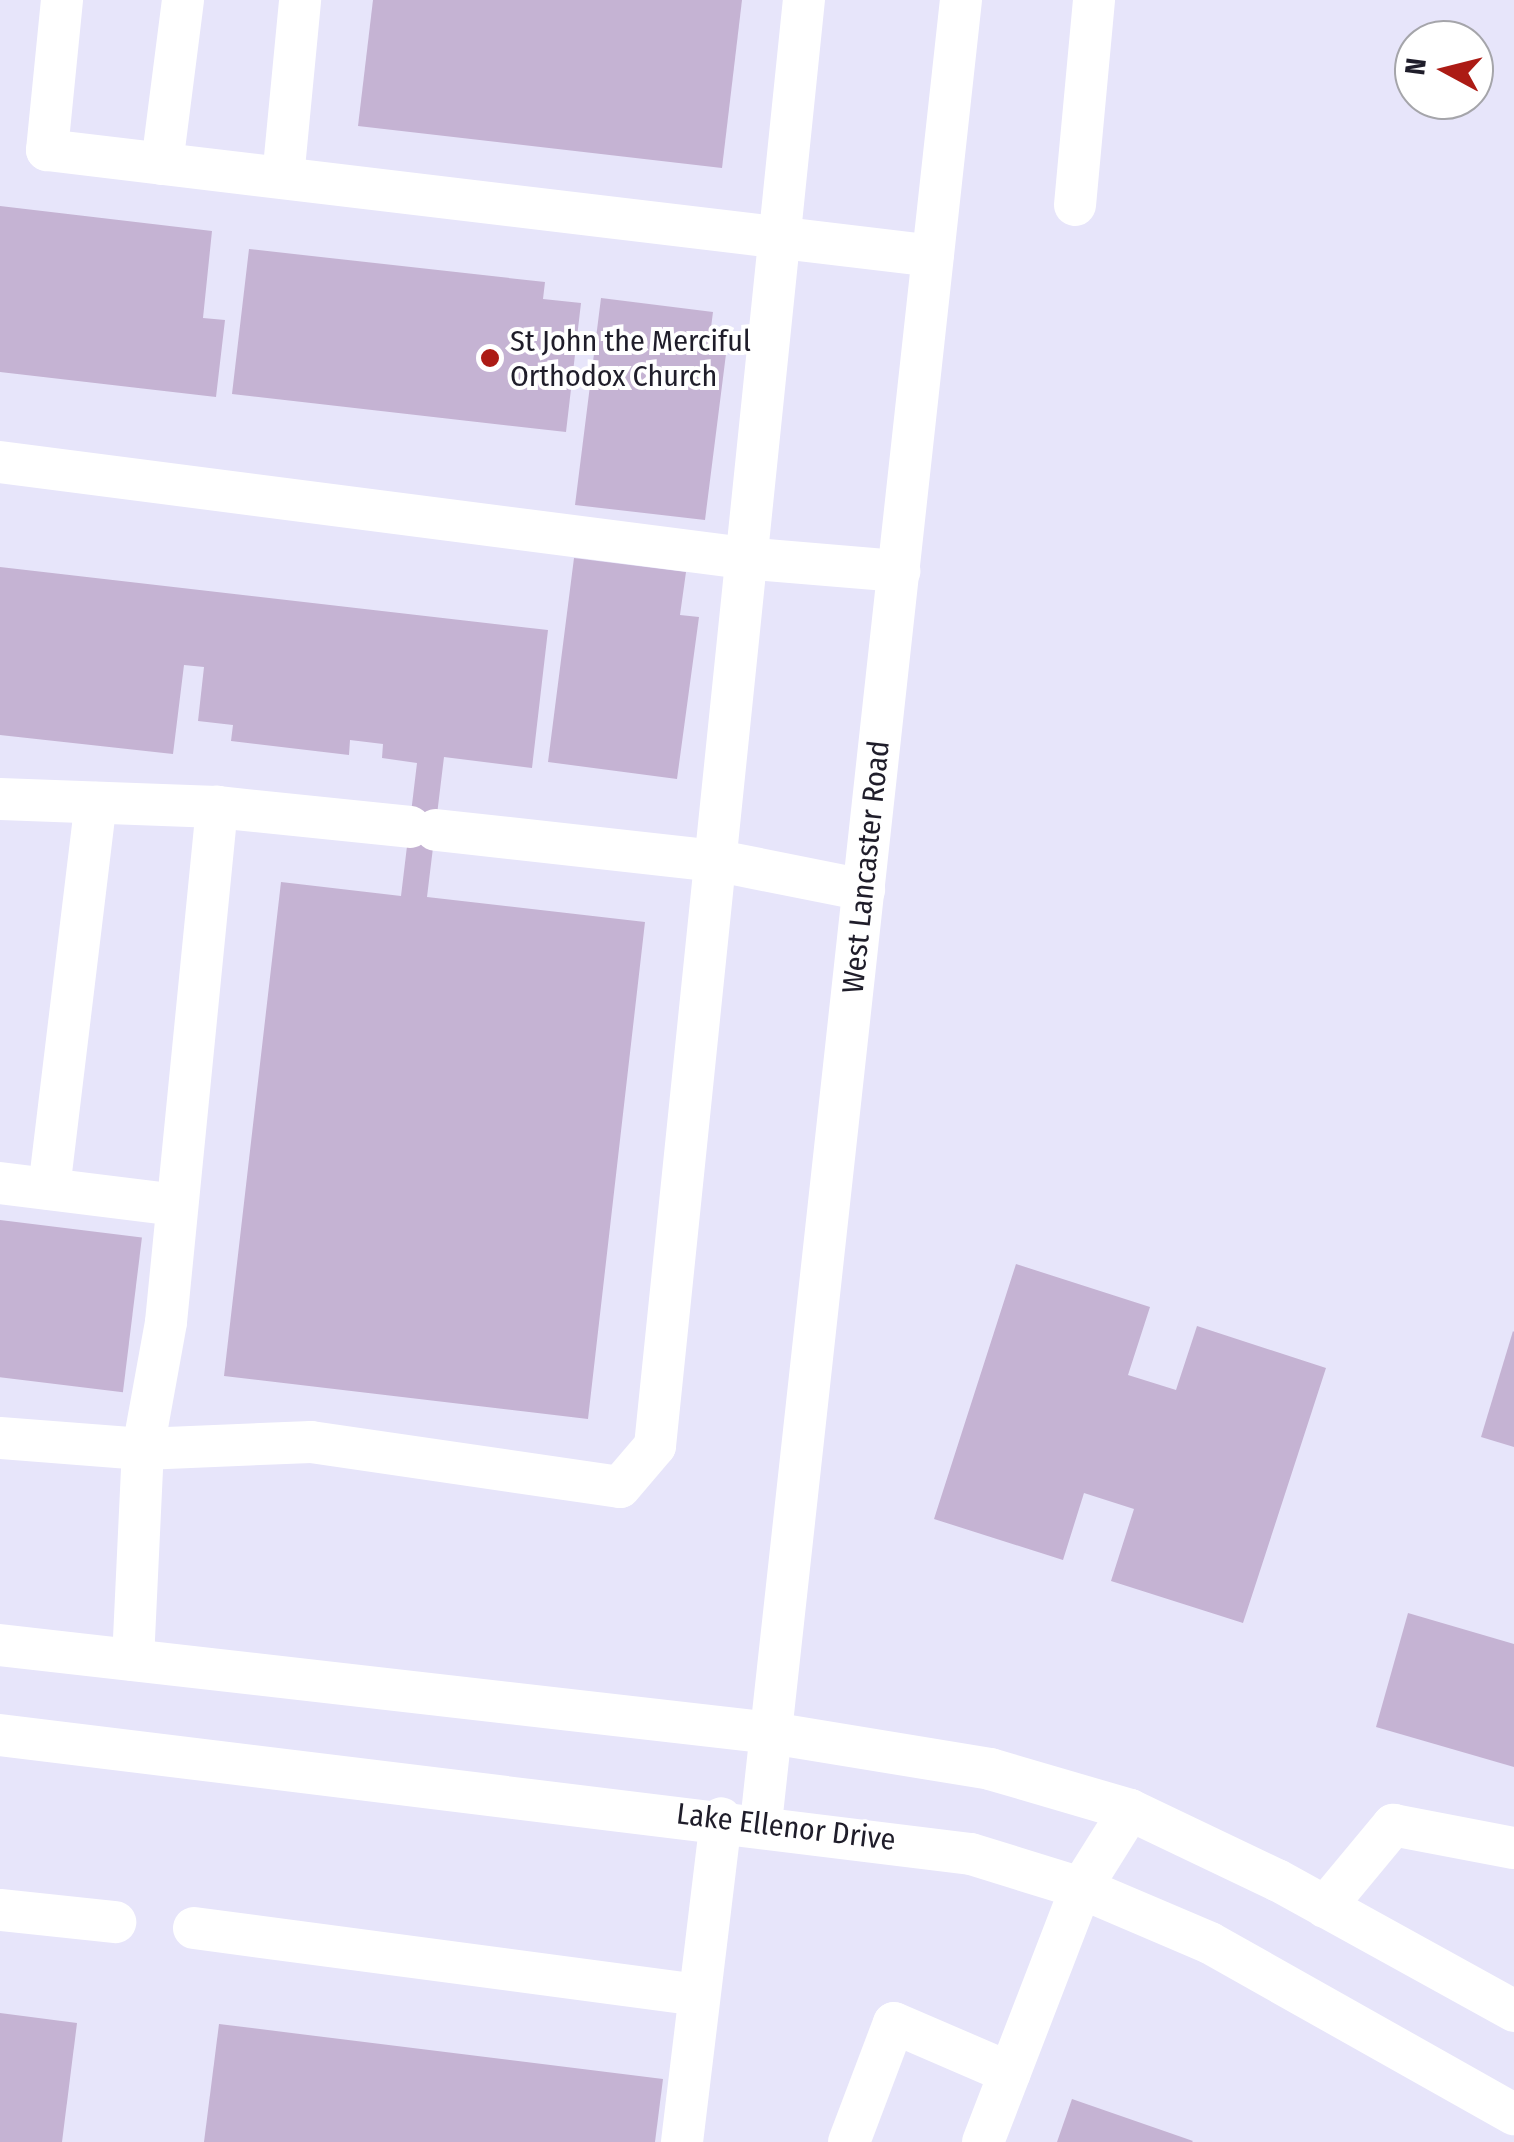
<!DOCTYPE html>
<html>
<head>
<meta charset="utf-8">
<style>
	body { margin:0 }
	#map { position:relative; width:1514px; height:2142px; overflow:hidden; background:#e7e5fa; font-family:"Fira Sans Condensed",sans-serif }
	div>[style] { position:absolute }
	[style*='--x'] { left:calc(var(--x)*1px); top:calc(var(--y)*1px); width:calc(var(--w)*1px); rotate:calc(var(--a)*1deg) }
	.building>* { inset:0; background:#c5b3d3; transform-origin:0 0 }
	.minor>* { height:42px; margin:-21px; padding:0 21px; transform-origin:21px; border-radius:21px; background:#fff }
	.dots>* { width:28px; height:28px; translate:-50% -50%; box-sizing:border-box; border:5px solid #fff; border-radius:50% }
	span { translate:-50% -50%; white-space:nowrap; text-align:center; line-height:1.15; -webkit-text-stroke:8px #fff; paint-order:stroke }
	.poi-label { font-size:30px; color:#1f1d2a }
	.left { translate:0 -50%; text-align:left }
	.street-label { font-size:30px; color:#1f1d2a }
	.north { position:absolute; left:1394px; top:20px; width:100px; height:100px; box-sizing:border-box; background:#fff; border:2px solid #a5a5aa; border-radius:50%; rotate:277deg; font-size:28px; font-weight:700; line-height:40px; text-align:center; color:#1f1d2a }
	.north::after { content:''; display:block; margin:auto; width:35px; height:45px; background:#ac1b15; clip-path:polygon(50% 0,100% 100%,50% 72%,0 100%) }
</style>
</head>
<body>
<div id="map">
	<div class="building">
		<div style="clip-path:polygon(373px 0,742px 0,722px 168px,358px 126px)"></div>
		<div style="clip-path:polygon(0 206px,212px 231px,203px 318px,225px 320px,216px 397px,0 372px)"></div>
		<div style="clip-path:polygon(249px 249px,545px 282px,543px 299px,581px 303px,566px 432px,232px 394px)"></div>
		<div style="clip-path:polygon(601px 298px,713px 312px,708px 351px,726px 354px,705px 520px,575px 505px)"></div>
		<div style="clip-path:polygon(574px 558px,686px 572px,680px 615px,699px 617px,677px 779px,548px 762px)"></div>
		<div style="clip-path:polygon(0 567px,548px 630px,532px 768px,444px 757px,427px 897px,645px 922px,588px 1419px,224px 1376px,281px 882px,401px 896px,417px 763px,382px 758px,383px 744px,350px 740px,349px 755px,231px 741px,233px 725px,198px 721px,204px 667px,184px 665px,173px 754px,0 735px)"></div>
		<div style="left:0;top:1220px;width:143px;height:156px;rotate:7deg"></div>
		<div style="clip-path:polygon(1016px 1264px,1150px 1307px,1128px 1375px,1176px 1390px,1197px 1326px,1326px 1368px,1243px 1623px,1111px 1581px,1134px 1509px,1084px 1493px,1063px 1560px,934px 1519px)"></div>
		<div style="clip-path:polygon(1513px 1331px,1514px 1332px,1514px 1447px,1481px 1437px)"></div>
		<div style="clip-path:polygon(1408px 1613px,1514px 1644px,1514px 1767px,1376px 1727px)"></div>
		<div style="clip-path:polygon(0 2013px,77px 2023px,62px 2142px,0 2142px)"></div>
		<div style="clip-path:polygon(219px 2024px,663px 2079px,655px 2142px,204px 2142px)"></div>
		<div style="clip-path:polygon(1072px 2099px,1193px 2141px,1192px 2142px,1057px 2142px)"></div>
	</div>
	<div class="minor">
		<div style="--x:62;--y:0;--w:151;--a:95.7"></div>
		<div style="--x:47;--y:150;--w:892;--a:6.82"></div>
		<div style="--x:162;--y:164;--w:165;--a:-82.7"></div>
		<div style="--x:283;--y:178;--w:179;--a:-84.5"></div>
		<div style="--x:1075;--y:205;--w:206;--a:-84.7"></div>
		<div style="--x:0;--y:462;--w:749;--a:7.36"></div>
		<div style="--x:743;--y:558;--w:157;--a:4.8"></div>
		<div style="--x:0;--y:799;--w:217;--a:2.1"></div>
		<div style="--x:436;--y:830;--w:285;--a:6.3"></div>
		<div style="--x:719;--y:861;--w:148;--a:11.3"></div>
		<div style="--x:0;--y:1183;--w:177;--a:7.1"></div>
		<div style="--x:49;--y:1189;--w:389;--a:-83.1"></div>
		<div style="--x:0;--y:1438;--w:143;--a:4.4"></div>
		<div style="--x:143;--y:1449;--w:168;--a:-2.4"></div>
		<div style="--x:311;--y:1442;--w:312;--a:8.3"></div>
		<div style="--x:620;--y:1487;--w:54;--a:-49.5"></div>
		<div style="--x:655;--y:1446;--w:1454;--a:-84.12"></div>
		<div style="--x:0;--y:1645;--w:776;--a:6.51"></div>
		<div style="--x:771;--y:1733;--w:222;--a:9.3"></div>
		<div style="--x:990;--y:1769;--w:146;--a:16.3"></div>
		<div style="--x:1130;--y:1810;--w:163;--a:25.5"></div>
		<div style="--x:1277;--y:1880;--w:271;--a:28.9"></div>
		<div style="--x:133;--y:1660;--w:211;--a:-87.3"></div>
		<div style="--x:143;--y:1449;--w:129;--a:-79.7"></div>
		<div style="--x:166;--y:1322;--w:518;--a:-84.34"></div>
		<div style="--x:217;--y:807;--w:194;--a:5.9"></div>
		<div style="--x:0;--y:1735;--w:978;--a:6.99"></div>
		<div style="--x:971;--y:1854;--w:115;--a:17.2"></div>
		<div style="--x:1081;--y:1888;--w:140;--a:23.1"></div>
		<div style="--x:1210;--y:1943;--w:349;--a:29.4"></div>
		<div style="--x:761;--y:1823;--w:1834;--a:-83.74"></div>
		<div style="--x:1325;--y:1907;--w:107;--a:-50.3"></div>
		<div style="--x:1393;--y:1825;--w:123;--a:10.8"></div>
		<div style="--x:0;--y:1910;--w:116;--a:6"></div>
		<div style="--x:194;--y:1928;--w:509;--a:7.56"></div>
		<div style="--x:682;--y:2142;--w:326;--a:-83.1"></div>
		<div style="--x:849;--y:2142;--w:127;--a:-69.3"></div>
		<div style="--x:894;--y:2023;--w:126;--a:23.3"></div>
		<div style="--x:983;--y:2142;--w:272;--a:-68.9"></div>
		<div style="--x:1081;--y:1888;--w:92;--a:-57.9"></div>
	</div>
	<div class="dots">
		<div style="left:490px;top:358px;background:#ac1b15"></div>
	</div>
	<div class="poi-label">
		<span class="left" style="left:510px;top:358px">St John the Merciful<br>Orthodox Church</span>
	</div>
	<div class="street-label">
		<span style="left:866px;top:867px;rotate:-84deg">West Lancaster Road</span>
		<span style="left:786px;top:1827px;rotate:7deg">Lake Ellenor Drive</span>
	</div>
	<div class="north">N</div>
</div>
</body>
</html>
